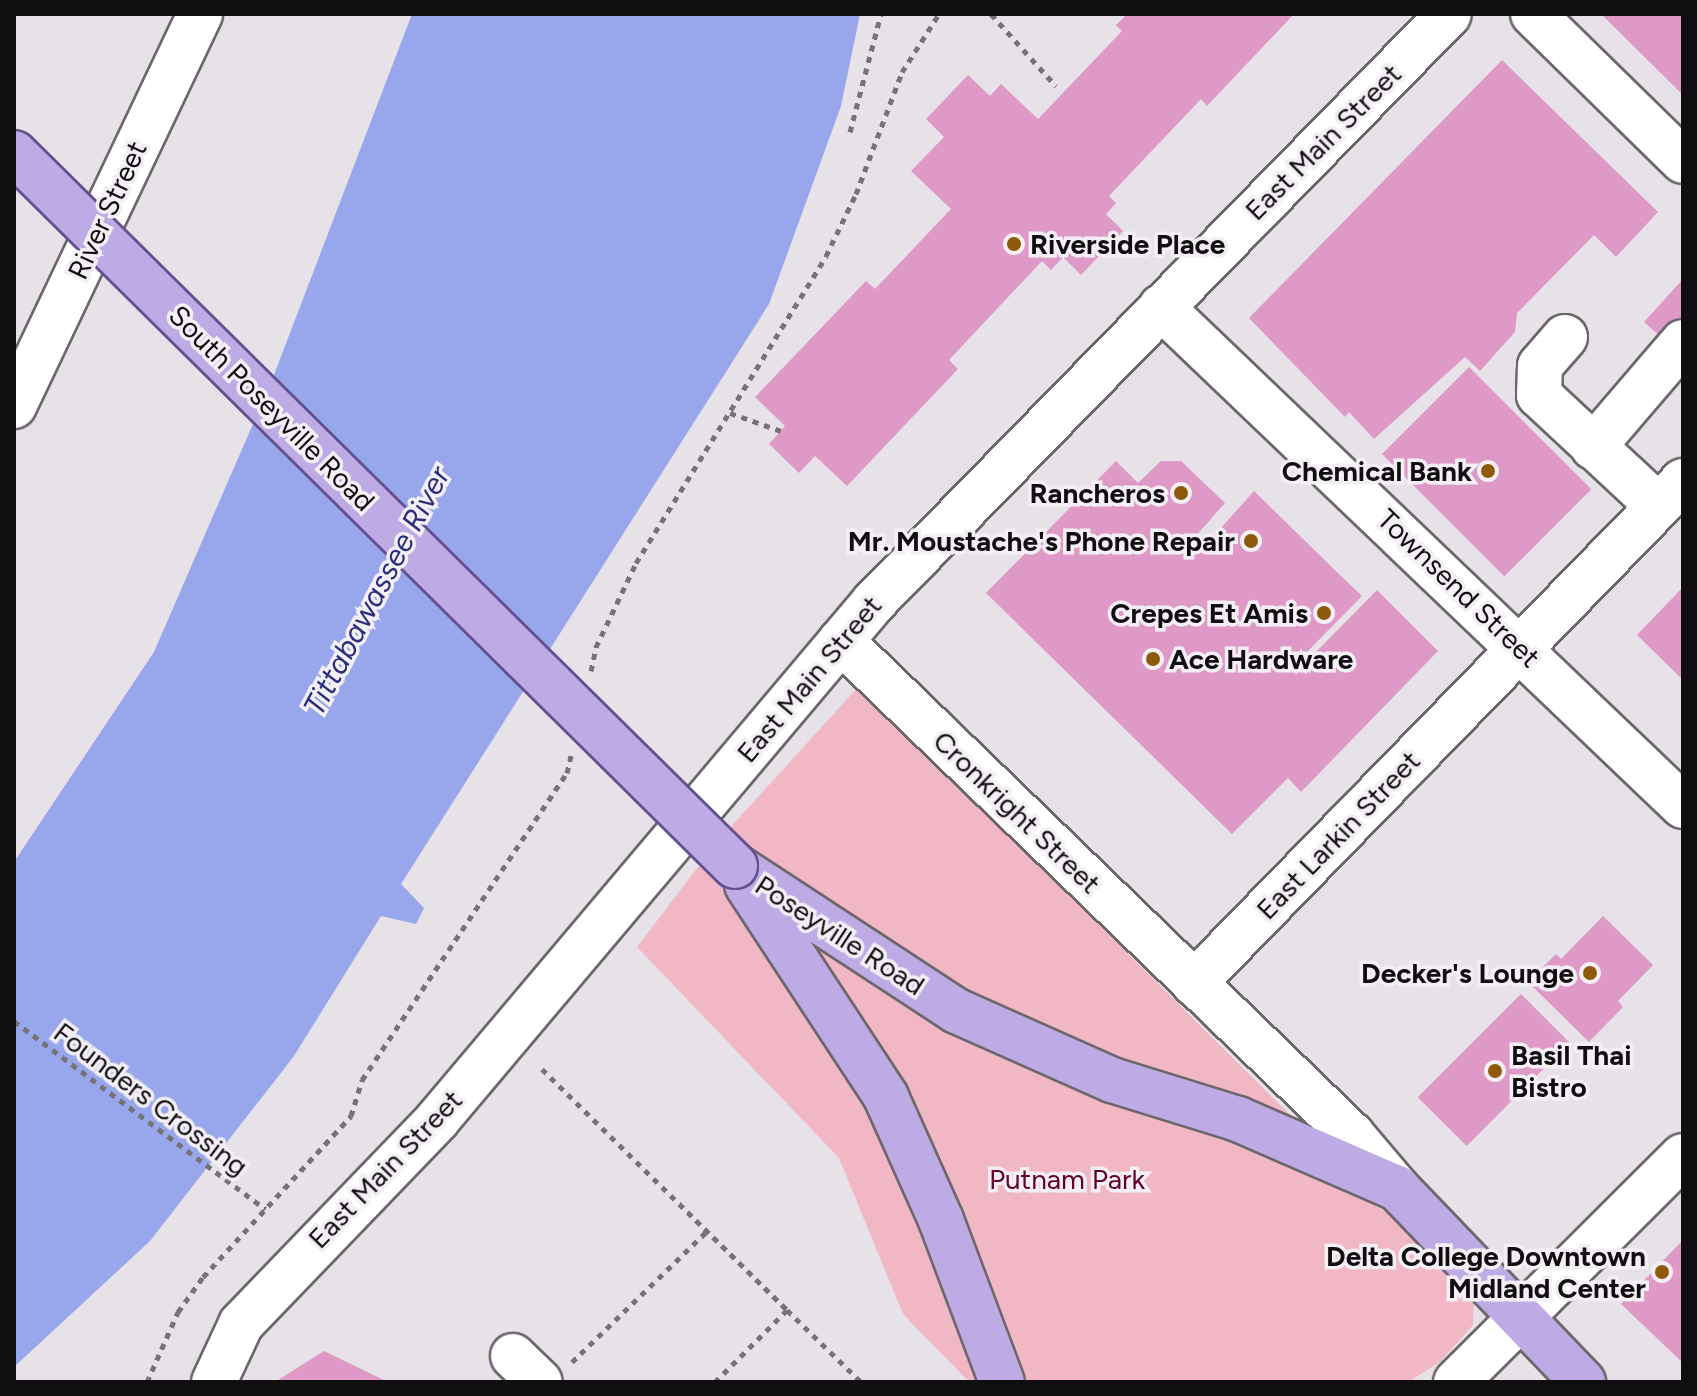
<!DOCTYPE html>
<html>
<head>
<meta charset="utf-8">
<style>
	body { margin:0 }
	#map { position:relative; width:1697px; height:1396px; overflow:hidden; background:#e6e2e7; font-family:Figtree,sans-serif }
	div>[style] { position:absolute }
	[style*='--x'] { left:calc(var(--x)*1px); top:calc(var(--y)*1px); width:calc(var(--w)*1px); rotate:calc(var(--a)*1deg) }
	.green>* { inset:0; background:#f2b7c5 }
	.water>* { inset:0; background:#98a6eb }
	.building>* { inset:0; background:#de99c6; transform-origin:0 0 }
	.path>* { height:5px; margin-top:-2.5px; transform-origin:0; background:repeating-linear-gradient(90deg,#767377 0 6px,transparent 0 12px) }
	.roads { filter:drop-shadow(2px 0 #6b676b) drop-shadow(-2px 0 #6b676b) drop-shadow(0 2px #6b676b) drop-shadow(0 -2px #6b676b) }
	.minor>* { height:44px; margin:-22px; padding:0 22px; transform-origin:22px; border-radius:22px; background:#fff }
	.major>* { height:44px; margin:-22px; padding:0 22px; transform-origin:22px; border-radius:22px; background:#beabe5 }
	.bridges { filter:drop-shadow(2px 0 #64508f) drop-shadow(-2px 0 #64508f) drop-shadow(0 2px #64508f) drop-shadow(0 -2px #64508f) }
	.major-bridge>* { height:44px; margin:-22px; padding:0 22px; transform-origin:22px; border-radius:22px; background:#beabe5 }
	.dots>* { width:22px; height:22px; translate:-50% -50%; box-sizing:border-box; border:4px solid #f3eff4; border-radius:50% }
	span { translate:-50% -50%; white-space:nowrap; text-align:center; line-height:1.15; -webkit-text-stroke:7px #f3eff4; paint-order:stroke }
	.street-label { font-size:28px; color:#100e10 }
	.poi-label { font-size:28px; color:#100e10; font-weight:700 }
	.left { translate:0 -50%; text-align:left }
	.right { translate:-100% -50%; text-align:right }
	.park-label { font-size:28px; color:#63002d }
	.water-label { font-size:30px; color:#2a2e7d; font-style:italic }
	.frame { position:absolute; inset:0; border:16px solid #100e10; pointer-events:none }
</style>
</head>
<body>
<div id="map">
	<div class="green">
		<div style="clip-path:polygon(859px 686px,1474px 1298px,1473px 1325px,1440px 1362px,1408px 1382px,969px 1382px,903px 1314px,839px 1158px,637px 947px,717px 842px)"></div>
	</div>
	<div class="water">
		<div style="clip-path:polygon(412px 14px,860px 14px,841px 106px,769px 304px,401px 884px,424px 908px,416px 924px,381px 916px,294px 1056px,150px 1241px,14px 1367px,14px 862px,154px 652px,272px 380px)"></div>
	</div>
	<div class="building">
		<div style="clip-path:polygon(1127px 14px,1294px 14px,1207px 106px,1201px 99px,1109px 196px,1116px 203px,1106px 214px,1123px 231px,1081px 275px,1063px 257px,1051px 270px,1042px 261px,949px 360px,958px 369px,847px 486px,815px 456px,799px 473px,769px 444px,785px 426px,755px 397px,866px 281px,875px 289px,951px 209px,911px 171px,944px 137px,926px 119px,968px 75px,990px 96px,1001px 84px,1038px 119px,1122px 31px,1116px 25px)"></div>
		<div style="clip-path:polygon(1601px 14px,1683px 14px,1683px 95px)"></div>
		<div style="clip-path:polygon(1502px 60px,1658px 212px,1616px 257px,1594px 235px,1517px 313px,1515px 332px,1480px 371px,1465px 357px,1374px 439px,1349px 412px,1345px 417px,1249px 318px)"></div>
		<div style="clip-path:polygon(1683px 279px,1683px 331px,1661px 337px,1644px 322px)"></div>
		<div style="left:1469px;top:367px;width:173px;height:123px;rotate:45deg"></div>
		<div style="clip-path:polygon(1116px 461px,1138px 483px,1161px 461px,1181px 461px,1225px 503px,1194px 538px,1204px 547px,1254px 491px,1341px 576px,1362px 596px,1308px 651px,1313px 655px,1377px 590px,1438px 651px,1301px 792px,1288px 778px,1232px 834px,986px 593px)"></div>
		<div style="clip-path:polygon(1683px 587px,1683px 680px,1637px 635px)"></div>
		<div style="clip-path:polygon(1603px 916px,1653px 965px,1618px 1001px,1623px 1007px,1589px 1042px,1528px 982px,1556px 954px,1561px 959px)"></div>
		<div style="left:1521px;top:994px;width:69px;height:146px;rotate:45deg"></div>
		<div style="clip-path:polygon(1683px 1240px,1683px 1363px,1621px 1304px)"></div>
		<div style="clip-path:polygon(324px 1351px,388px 1382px,275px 1382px)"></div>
	</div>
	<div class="path">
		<div style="--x:991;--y:14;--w:97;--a:47.9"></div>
		<div style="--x:850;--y:132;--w:122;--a:-75.3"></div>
		<div style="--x:730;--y:413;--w:54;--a:19.4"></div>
		<div style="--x:591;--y:671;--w:25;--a:-78"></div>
		<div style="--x:596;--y:647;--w:93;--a:-64.5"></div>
		<div style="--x:636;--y:563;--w:361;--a:-58.2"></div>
		<div style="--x:826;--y:256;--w:69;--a:-64.2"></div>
		<div style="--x:856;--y:194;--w:130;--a:-69.3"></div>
		<div style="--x:902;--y:72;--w:69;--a:-57.5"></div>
		<div style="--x:14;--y:1021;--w:314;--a:36.8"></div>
		<div style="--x:542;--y:1069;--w:344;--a:44.5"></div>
		<div style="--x:787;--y:1310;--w:102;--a:135"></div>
		<div style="--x:787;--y:1310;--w:103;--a:44.2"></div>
		<div style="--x:572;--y:1362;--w:188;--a:-44.1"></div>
		<div style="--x:147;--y:1382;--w:77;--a:-66.1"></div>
		<div style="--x:178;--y:1312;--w:43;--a:-54.5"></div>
		<div style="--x:203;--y:1277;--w:219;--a:-47.4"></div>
		<div style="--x:351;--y:1116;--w:38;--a:-73"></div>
		<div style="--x:362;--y:1080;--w:369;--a:-56.3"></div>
		<div style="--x:567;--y:773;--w:18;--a:-77"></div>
	</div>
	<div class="roads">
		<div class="minor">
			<div style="--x:1533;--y:14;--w:210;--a:44.4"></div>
			<div style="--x:1161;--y:307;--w:722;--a:43.71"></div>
			<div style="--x:1565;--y:337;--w:38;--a:131"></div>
			<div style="--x:1540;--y:366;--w:29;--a:92"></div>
			<div style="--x:1539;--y:395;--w:163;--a:43"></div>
			<div style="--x:14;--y:406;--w:434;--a:-64.6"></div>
			<div style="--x:1593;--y:447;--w:138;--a:-49.4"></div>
			<div style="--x:841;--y:641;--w:711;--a:44.03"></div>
			<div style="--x:1352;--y:1135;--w:70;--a:49.7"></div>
			<div style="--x:1194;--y:983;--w:701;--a:-45.75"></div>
			<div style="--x:513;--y:1356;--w:37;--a:44"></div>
			<div style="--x:214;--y:1382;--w:64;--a:-65"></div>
			<div style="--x:241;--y:1324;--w:283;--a:-46.1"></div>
			<div style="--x:437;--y:1120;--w:678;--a:-49.85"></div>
			<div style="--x:874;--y:602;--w:822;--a:-45.64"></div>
			<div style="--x:1456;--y:1382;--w:320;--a:-44.9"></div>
		</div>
		<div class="major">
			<div style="--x:735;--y:866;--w:265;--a:33.2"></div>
			<div style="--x:957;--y:1011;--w:170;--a:24"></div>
			<div style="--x:1112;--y:1080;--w:132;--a:17.2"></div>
			<div style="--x:1238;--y:1119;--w:173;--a:23.5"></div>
			<div style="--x:1397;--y:1188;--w:269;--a:46.2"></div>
			<div style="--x:747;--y:885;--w:254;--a:56.7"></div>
			<div style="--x:886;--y:1097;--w:135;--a:65.9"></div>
			<div style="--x:941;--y:1220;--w:173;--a:69.4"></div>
		</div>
	</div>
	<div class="bridges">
		<div class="major-bridge">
			<div style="--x:14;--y:153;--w:1014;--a:44.68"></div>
		</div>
	</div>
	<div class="dots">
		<div style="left:1014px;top:244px;background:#8e590a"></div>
		<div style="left:1488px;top:471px;background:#8e590a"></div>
		<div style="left:1181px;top:493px;background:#8e590a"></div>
		<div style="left:1251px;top:541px;background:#8e590a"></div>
		<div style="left:1324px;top:613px;background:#8e590a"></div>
		<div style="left:1153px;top:659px;background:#8e590a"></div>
		<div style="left:1590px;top:973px;background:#8e590a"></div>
		<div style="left:1495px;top:1071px;background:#8e590a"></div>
		<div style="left:1662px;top:1272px;background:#8e590a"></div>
	</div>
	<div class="street-label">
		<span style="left:1323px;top:142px;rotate:-45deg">East Main Street</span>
		<span style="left:107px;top:210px;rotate:-65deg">River Street</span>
		<span style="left:272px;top:408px;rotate:45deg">South Poseyville Road</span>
		<span style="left:1459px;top:588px;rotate:44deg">Townsend Street</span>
		<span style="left:809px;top:679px;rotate:-50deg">East Main Street</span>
		<span style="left:1017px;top:812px;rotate:44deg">Cronkright Street</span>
		<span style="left:1338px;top:835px;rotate:-46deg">East Larkin Street</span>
		<span style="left:840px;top:935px;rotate:33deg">Poseyville Road</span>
		<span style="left:151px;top:1099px;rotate:37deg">Founders Crossing</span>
		<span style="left:385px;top:1169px;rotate:-46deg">East Main Street</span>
	</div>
	<div class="poi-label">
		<span class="left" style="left:1030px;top:244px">Riverside Place</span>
		<span class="right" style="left:1472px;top:471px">Chemical Bank</span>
		<span class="right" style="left:1165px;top:493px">Rancheros</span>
		<span class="right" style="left:1235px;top:541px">Mr. Moustache's Phone Repair</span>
		<span class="right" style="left:1308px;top:613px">Crepes Et Amis</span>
		<span class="left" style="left:1169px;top:659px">Ace Hardware</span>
		<span class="right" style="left:1574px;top:973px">Decker's Lounge</span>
		<span class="left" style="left:1511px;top:1071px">Basil Thai<br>Bistro</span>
		<span class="right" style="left:1646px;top:1272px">Delta College Downtown<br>Midland Center</span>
	</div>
	<div class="park-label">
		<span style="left:1067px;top:1179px">Putnam Park</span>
	</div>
	<div class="water-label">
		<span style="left:377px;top:591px;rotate:-62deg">Tittabawassee River</span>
	</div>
	<div class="frame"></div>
</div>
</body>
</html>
